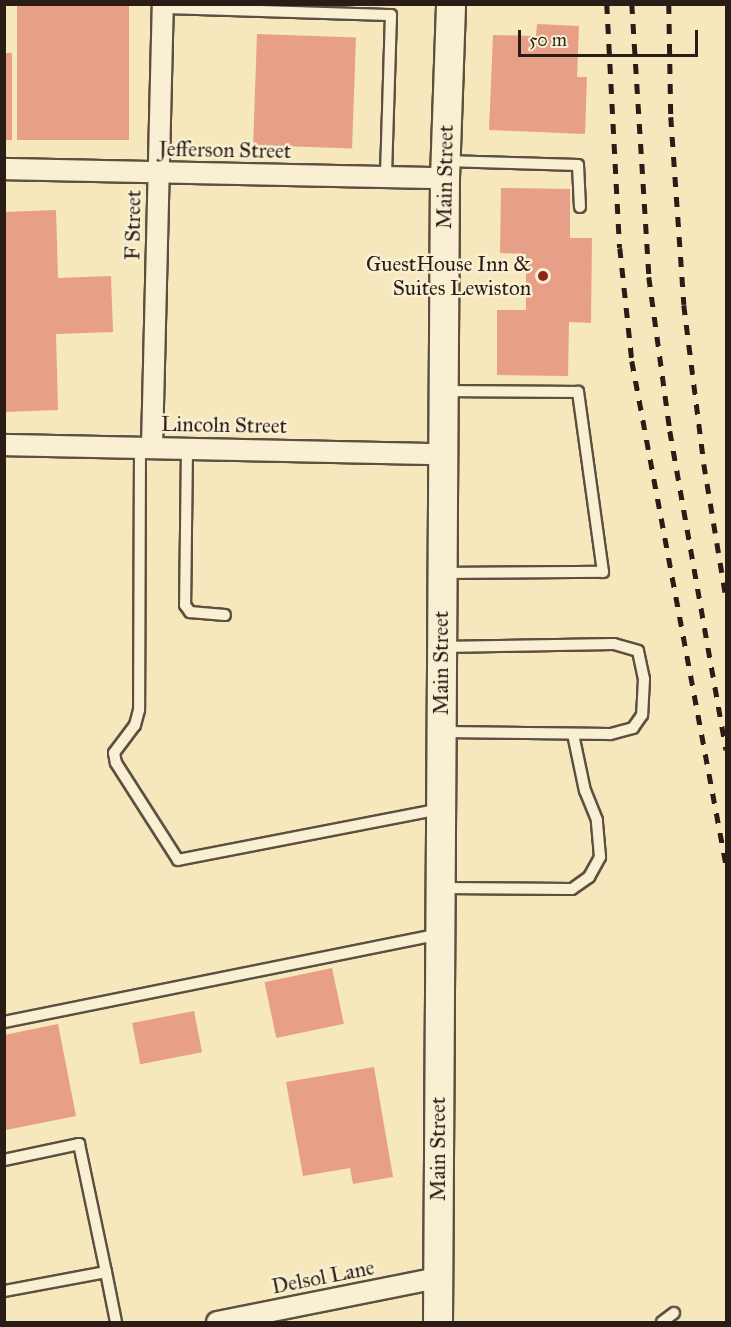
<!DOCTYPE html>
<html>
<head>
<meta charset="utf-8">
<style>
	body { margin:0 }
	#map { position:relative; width:731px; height:1327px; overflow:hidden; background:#f6e7bc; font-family:"IM FELL Great Primer",serif }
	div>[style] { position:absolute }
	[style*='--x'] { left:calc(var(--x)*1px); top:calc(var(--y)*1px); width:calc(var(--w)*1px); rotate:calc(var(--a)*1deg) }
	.building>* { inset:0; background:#e89f87; transform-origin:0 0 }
	.roads { filter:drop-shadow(2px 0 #5d5040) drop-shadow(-2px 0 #5d5040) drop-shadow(0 2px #5d5040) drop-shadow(0 -2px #5d5040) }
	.lane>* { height:10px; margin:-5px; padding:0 5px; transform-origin:5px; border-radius:5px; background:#f9efd3 }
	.street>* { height:20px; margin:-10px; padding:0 10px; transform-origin:10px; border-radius:10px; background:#f9efd3 }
	.secondary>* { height:28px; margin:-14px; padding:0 14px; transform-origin:14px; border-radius:14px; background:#f9efd3 }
	.rail>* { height:4.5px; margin-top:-2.25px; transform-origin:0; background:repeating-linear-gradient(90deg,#2a1d16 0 10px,transparent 0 20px) }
	.dots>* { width:16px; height:16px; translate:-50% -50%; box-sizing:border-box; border:3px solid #f9efd3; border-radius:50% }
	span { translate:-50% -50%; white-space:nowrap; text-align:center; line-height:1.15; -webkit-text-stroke:5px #f9efd3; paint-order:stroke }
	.street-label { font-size:21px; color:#2a1d16 }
	.poi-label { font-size:21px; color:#2a1d16 }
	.right { translate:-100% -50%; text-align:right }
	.frame { position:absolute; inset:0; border:6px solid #2a1d16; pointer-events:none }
	.scale { position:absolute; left:518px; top:30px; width:180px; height:27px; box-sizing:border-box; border:3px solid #2a1d16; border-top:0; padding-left:8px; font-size:18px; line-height:21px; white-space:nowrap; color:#2a1d16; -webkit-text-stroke:4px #f9efd3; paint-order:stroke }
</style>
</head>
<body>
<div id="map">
	<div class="building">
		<div style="left:17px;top:4px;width:112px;height:136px"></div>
		<div style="clip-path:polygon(537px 24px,579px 26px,577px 77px,587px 77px,585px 134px,489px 130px,493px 35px,536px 36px)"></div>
		<div style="left:257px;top:34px;width:99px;height:111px;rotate:2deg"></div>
		<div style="left:4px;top:53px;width:8px;height:87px"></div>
		<div style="clip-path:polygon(501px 188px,570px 189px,570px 238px,592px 238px,591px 323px,569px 322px,568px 376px,497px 375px,497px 310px,526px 310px,526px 254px,500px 253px)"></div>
		<div style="clip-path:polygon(56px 210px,58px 278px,111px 276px,113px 332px,56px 334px,58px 410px,4px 412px,4px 212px)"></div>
		<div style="left:332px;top:968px;width:57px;height:69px;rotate:78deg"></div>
		<div style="left:194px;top:1011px;width:42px;height:63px;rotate:79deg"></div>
		<div style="clip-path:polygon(58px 1024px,76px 1116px,6px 1130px,4px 1035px)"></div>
		<div style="clip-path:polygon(374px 1067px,393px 1177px,353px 1184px,350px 1168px,303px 1176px,286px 1082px)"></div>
	</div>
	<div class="roads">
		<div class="lane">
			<div style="--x:163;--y:8;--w:228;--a:1.8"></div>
			<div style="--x:391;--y:15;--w:161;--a:91.8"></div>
			<div style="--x:445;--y:161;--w:133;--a:1.7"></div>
			<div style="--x:578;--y:165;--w:42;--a:87.3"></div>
			<div style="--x:140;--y:447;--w:263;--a:90.2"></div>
			<div style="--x:139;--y:710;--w:16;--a:105"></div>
			<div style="--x:135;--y:725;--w:35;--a:127"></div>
			<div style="--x:114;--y:753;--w:10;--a:79"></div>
			<div style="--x:116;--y:763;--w:115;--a:57.4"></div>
			<div style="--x:178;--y:860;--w:267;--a:-11"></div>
			<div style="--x:187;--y:448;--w:157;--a:90.7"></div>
			<div style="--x:185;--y:605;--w:9;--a:54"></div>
			<div style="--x:190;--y:612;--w:35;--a:5"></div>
			<div style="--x:443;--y:573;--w:160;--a:-0.4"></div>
			<div style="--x:603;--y:572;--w:182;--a:-97.9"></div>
			<div style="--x:578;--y:392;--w:134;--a:-179.6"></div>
			<div style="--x:442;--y:647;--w:172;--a:-1"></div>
			<div style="--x:614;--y:644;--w:25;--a:16"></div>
			<div style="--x:638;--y:651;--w:29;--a:78"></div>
			<div style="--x:644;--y:679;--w:36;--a:93"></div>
			<div style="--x:642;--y:715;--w:16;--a:125"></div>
			<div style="--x:633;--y:728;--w:24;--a:165"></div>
			<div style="--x:610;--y:734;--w:166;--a:-179.3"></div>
			<div style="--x:443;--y:888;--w:129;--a:0.4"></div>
			<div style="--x:572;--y:889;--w:21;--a:-35"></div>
			<div style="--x:589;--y:877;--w:23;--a:-61"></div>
			<div style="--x:600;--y:857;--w:37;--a:-95"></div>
			<div style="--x:597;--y:820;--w:31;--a:-112"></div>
			<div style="--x:585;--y:791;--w:58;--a:-101.9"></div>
			<div style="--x:4;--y:1022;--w:444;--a:-11.4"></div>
			<div style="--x:4;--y:1160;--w:77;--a:-12"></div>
			<div style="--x:79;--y:1144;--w:131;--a:78.1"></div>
			<div style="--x:106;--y:1272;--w:104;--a:169.4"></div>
			<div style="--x:106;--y:1272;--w:51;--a:78.7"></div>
			<div style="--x:662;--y:1322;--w:15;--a:-37"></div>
		</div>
		<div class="street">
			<div style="--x:4;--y:169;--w:441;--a:1.2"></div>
			<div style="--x:4;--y:445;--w:439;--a:1.2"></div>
			<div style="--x:152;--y:447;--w:443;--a:-88.6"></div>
			<div style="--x:217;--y:1322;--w:225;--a:-11.3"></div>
		</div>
		<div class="secondary">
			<div style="--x:438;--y:1322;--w:1144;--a:-89.65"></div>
			<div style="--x:445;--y:178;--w:174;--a:-88"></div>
		</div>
	</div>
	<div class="rail">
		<div style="--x:607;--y:4;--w:244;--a:87"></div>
		<div style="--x:620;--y:248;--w:114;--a:83.9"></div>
		<div style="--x:632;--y:361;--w:512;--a:79.41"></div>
		<div style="--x:632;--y:4;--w:274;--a:86.4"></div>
		<div style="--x:649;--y:277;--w:155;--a:82.2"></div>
		<div style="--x:670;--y:431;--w:324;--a:80"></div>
		<div style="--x:669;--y:4;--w:113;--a:89"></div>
		<div style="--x:671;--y:117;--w:188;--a:86"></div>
		<div style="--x:684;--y:305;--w:160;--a:82.8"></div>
		<div style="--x:704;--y:464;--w:135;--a:80.6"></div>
	</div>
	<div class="dots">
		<div style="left:543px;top:276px;background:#8f2418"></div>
	</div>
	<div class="street-label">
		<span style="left:225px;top:150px;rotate:1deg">Jefferson Street</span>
		<span style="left:445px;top:177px;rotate:-89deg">Main Street</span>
		<span style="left:133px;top:225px;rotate:-89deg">F Street</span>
		<span style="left:224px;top:425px;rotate:1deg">Lincoln Street</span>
		<span style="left:441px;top:663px;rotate:-90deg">Main Street</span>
		<span style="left:438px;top:1149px;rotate:-90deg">Main Street</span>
		<span style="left:323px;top:1277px;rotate:-11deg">Delsol Lane</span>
	</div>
	<div class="poi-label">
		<span class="right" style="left:531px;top:276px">GuestHouse Inn &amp;<br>Suites Lewiston</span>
	</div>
	<div class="frame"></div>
	<div class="scale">50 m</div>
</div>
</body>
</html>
